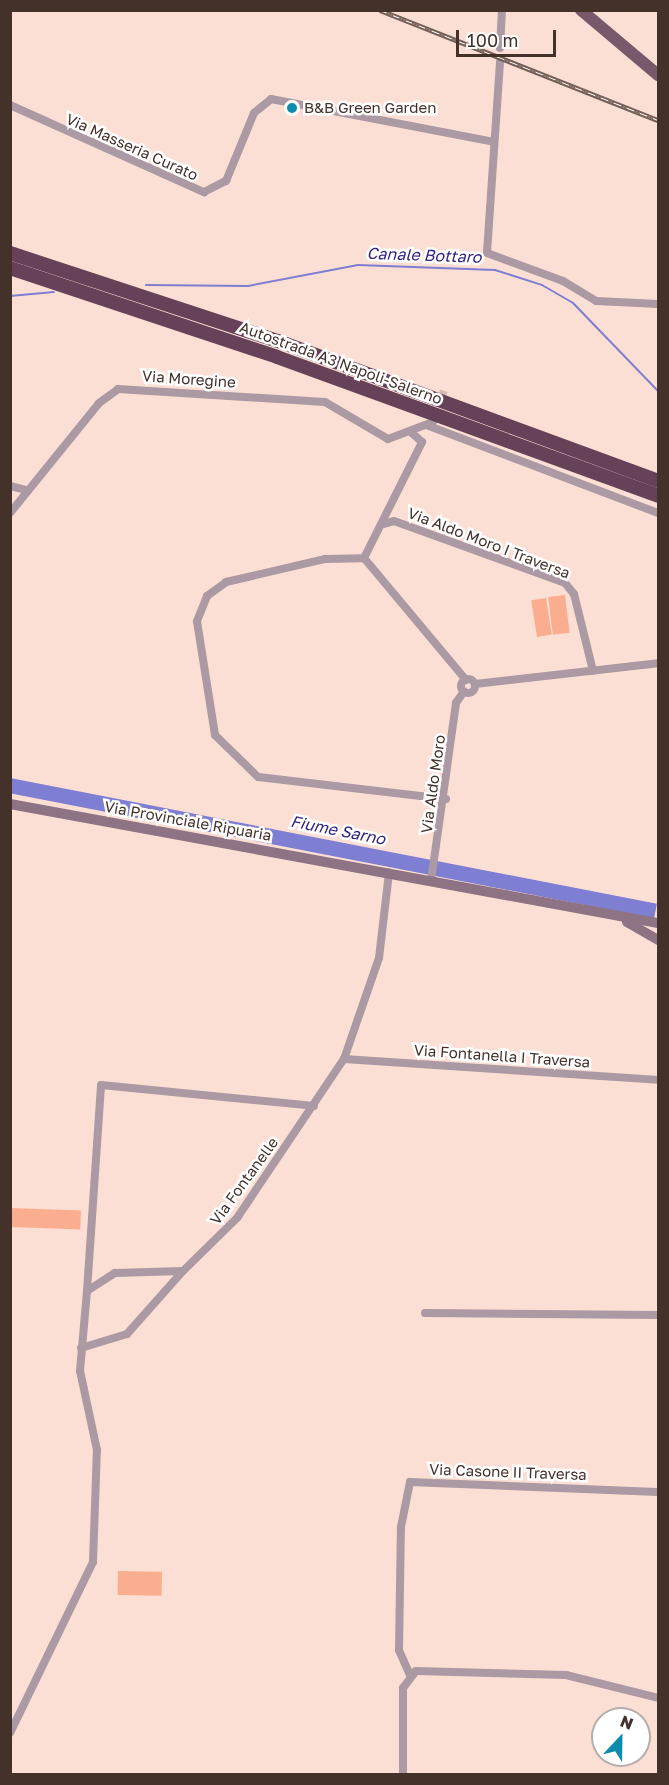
<!DOCTYPE html>
<html>
<head>
<meta charset="utf-8">
<style>
	body { margin:0 }
	#map { position:relative; width:669px; height:1785px; overflow:hidden; background:#fcdfd4; font-family:"Golos Text",sans-serif }
	div>[style] { position:absolute }
	[style*='--x'] { left:calc(var(--x)*1px); top:calc(var(--y)*1px); width:calc(var(--w)*1px); rotate:calc(var(--a)*1deg) }
	.green>* { inset:0; background:#fbae8f; transform-origin:0 0 }
	.water>* { inset:0; background:#7e7ed2; transform-origin:0 0 }
	.stream>* { height:2px; margin:-1px; padding:0 1px; transform-origin:1px; border-radius:1px; background:#7e7ed2 }
	.street-tunnel>* { height:8px; margin-top:-4px; transform-origin:0; background:repeating-linear-gradient(90deg,#d7bcb2 0 8px,transparent 0 12px) }
	.street>* { height:8px; margin:-4px; padding:0 4px; transform-origin:4px; border-radius:4px; background:#ab99a3 }
	.street>.ring { margin:-4px; padding:0; box-sizing:content-box; background:none; border:8px solid #ab99a3; border-radius:50% }
	.secondary>* { height:10px; margin:-5px; padding:0 5px; transform-origin:5px; border-radius:5px; background:#8d7383 }
	.primary>* { height:12px; margin:-6px; padding:0 6px; transform-origin:6px; border-radius:6px; background:#78596b }
	.highway>* { height:14px; margin:-7px; padding:0 7px; transform-origin:7px; border-radius:7px; background:#654258 }
	.rail>* { height:4.5px; margin-top:-2.25px; transform-origin:0; background:repeating-linear-gradient(90deg,#fff 0 7px,#745f57 0 14px); box-sizing:border-box; border-block:2px solid #745f57 }
	.dots>* { width:16px; height:16px; translate:-50% -50%; box-sizing:border-box; border:3px solid #fff; border-radius:50% }
	span { translate:-50% -50%; white-space:nowrap; text-align:center; line-height:1.15; -webkit-text-stroke:5px #fff; paint-order:stroke }
	.poi-label { font-size:15px; color:#43312a }
	.left { translate:0 -50%; text-align:left }
	.street-label { font-size:15px; color:#43312a }
	.water-label { font-size:16px; color:#332385; font-style:italic }
	.frame { position:absolute; inset:0; border:12px solid #43312a; pointer-events:none }
	.north { position:absolute; left:591px; top:1707px; width:60px; height:60px; box-sizing:border-box; background:#fff; border:2px solid #b4adaa; border-radius:50%; rotate:22deg; font-size:16px; font-weight:700; line-height:24px; text-align:center; color:#43312a }
	.north::after { content:''; display:block; margin:auto; width:21px; height:27px; background:#0c8cad; clip-path:polygon(50% 0,100% 100%,50% 72%,0 100%) }
	.scale { position:absolute; left:456px; top:30px; width:100px; height:27px; box-sizing:border-box; border:3px solid #43312a; border-top:0; padding-left:8px; font-size:18px; line-height:21px; white-space:nowrap; color:#43312a; -webkit-text-stroke:4px #fff; paint-order:stroke }
</style>
</head>
<body>
<div id="map">
	<div class="green">
		<div style="left:565px;top:595px;width:38px;height:17px;rotate:83deg"></div>
		<div style="left:546px;top:598px;width:37px;height:15px;rotate:81deg"></div>
		<div style="left:11px;top:1208px;width:70px;height:19px;rotate:2deg"></div>
		<div style="left:118px;top:1571px;width:44px;height:24px;rotate:1deg"></div>
	</div>
	<div class="water">
		<div style="left:10px;top:778px;width:659px;height:15px;rotate:11deg"></div>
	</div>
	<div class="stream">
		<div style="--x:146;--y:285;--w:102;--a:0.6"></div>
		<div style="--x:248;--y:286;--w:112;--a:-10.8"></div>
		<div style="--x:358;--y:265;--w:137;--a:2.1"></div>
		<div style="--x:495;--y:270;--w:49;--a:17.7"></div>
		<div style="--x:542;--y:285;--w:36;--a:30"></div>
		<div style="--x:573;--y:303;--w:122;--a:46"></div>
		<div style="--x:10;--y:296;--w:44;--a:-5.2"></div>
	</div>
	<div class="street-tunnel">
		<div style="--x:434;--y:418;--w:29;--a:-70"></div>
	</div>
	<div class="street">
		<div style="--x:500;--y:48;--w:38;--a:-87"></div>
		<div style="--x:500;--y:62;--w:191;--a:93.9"></div>
		<div style="--x:487;--y:253;--w:81;--a:20.2"></div>
		<div style="--x:563;--y:281;--w:39;--a:31"></div>
		<div style="--x:596;--y:301;--w:62;--a:2.8"></div>
		<div style="--x:10;--y:105;--w:213;--a:24.2"></div>
		<div style="--x:204;--y:192;--w:25;--a:-27"></div>
		<div style="--x:226;--y:181;--w:74;--a:-67.6"></div>
		<div style="--x:254;--y:113;--w:22;--a:-39"></div>
		<div style="--x:271;--y:99;--w:227;--a:10.9"></div>
		<div style="--x:429;--y:426;--w:245;--a:20.8"></div>
		<div style="--x:10;--y:486;--w:16;--a:14"></div>
		<div style="--x:10;--y:513;--w:141;--a:-51"></div>
		<div style="--x:99;--y:403;--w:24;--a:-36"></div>
		<div style="--x:118;--y:389;--w:207;--a:3.6"></div>
		<div style="--x:325;--y:402;--w:73;--a:30.4"></div>
		<div style="--x:388;--y:439;--w:48;--a:-20.7"></div>
		<div style="--x:384;--y:524;--w:10;--a:-17"></div>
		<div style="--x:394;--y:521;--w:182;--a:19.9"></div>
		<div style="--x:565;--y:583;--w:14;--a:51"></div>
		<div style="--x:574;--y:594;--w:79;--a:76.1"></div>
		<div style="--x:364;--y:558;--w:130;--a:-63.4"></div>
		<div style="--x:422;--y:442;--w:15;--a:-138"></div>
		<div class="ring" style="left:461px;top:679px;width:6px;height:6px"></div>
		<div style="--x:475;--y:684;--w:184;--a:-6.5"></div>
		<div style="--x:446;--y:799;--w:189;--a:-173.3"></div>
		<div style="--x:258;--y:777;--w:60;--a:-135.7"></div>
		<div style="--x:215;--y:735;--w:115;--a:-99"></div>
		<div style="--x:197;--y:621;--w:27;--a:-68"></div>
		<div style="--x:207;--y:596;--w:24;--a:-36"></div>
		<div style="--x:226;--y:582;--w:102;--a:-13.1"></div>
		<div style="--x:325;--y:559;--w:39;--a:-1"></div>
		<div style="--x:364;--y:558;--w:159;--a:50.1"></div>
		<div style="--x:431;--y:881;--w:180;--a:-82"></div>
		<div style="--x:456;--y:703;--w:14;--a:-56"></div>
		<div style="--x:344;--y:1059;--w:315;--a:3.8"></div>
		<div style="--x:87;--y:1291;--w:206;--a:-86.1"></div>
		<div style="--x:101;--y:1085;--w:214;--a:5.6"></div>
		<div style="--x:425;--y:1313;--w:233;--a:0.5"></div>
		<div style="--x:81;--y:1348;--w:48;--a:-16.9"></div>
		<div style="--x:127;--y:1334;--w:83;--a:-48.4"></div>
		<div style="--x:410;--y:1675;--w:27;--a:-114"></div>
		<div style="--x:399;--y:1650;--w:123;--a:-89.1"></div>
		<div style="--x:401;--y:1527;--w:46;--a:-78.7"></div>
		<div style="--x:410;--y:1482;--w:248;--a:2.3"></div>
		<div style="--x:10;--y:1733;--w:190;--a:-64.1"></div>
		<div style="--x:93;--y:1562;--w:112;--a:-88"></div>
		<div style="--x:97;--y:1450;--w:81;--a:-102.1"></div>
		<div style="--x:80;--y:1371;--w:80;--a:-85"></div>
		<div style="--x:87;--y:1291;--w:33;--a:-33"></div>
		<div style="--x:115;--y:1273;--w:68;--a:-1.7"></div>
		<div style="--x:183;--y:1271;--w:76;--a:-44.5"></div>
		<div style="--x:237;--y:1218;--w:192;--a:-56.1"></div>
		<div style="--x:344;--y:1059;--w:107;--a:-70.9"></div>
		<div style="--x:379;--y:958;--w:86;--a:-83.3"></div>
		<div style="--x:403;--y:1774;--w:86;--a:-90"></div>
		<div style="--x:403;--y:1688;--w:21;--a:-53"></div>
		<div style="--x:416;--y:1671;--w:150;--a:1.5"></div>
		<div style="--x:566;--y:1675;--w:95;--a:14"></div>
	</div>
	<div class="secondary">
		<div style="--x:10;--y:804;--w:659;--a:10.41"></div>
		<div style="--x:627;--y:922;--w:36;--a:30"></div>
	</div>
	<div class="primary">
		<div style="--x:581;--y:10;--w:101;--a:40.2"></div>
	</div>
	<div class="highway">
		<div style="--x:10;--y:253;--w:282;--a:18.2"></div>
		<div style="--x:278;--y:341;--w:405;--a:20.2"></div>
		<div style="--x:10;--y:268;--w:281;--a:18.4"></div>
		<div style="--x:277;--y:357;--w:406;--a:20"></div>
	</div>
	<div class="rail">
		<div style="--x:380;--y:10;--w:299;--a:21.6"></div>
	</div>
	<div class="dots">
		<div style="left:292px;top:108px;background:#0c8cad"></div>
	</div>
	<div class="poi-label">
		<span class="left" style="left:304px;top:108px">B&amp;B Green Garden</span>
	</div>
	<div class="street-label">
		<span style="left:132px;top:147px;rotate:24deg">Via Masseria Curato</span>
		<span style="left:341px;top:363px;rotate:20deg">Autostrada A3 Napoli-Salerno</span>
		<span style="left:189px;top:379px;rotate:4deg">Via Moregine</span>
		<span style="left:489px;top:543px;rotate:21deg">Via Aldo Moro I Traversa</span>
		<span style="left:433px;top:784px;rotate:-82deg">Via Aldo Moro</span>
		<span style="left:188px;top:821px;rotate:10deg">Via Provinciale Ripuaria</span>
		<span style="left:502px;top:1056px;rotate:4deg">Via Fontanella I Traversa</span>
		<span style="left:244px;top:1181px;rotate:-54deg">Via Fontanelle</span>
		<span style="left:508px;top:1472px;rotate:2deg">Via Casone II Traversa</span>
	</div>
	<div class="water-label">
		<span style="left:424px;top:255px;rotate:2deg">Canale Bottaro</span>
		<span style="left:338px;top:830px;rotate:11deg">Fiume Sarno</span>
	</div>
	<div class="frame"></div>
	<div class="north">N</div>
	<div class="scale">100 m</div>
</div>
</body>
</html>
